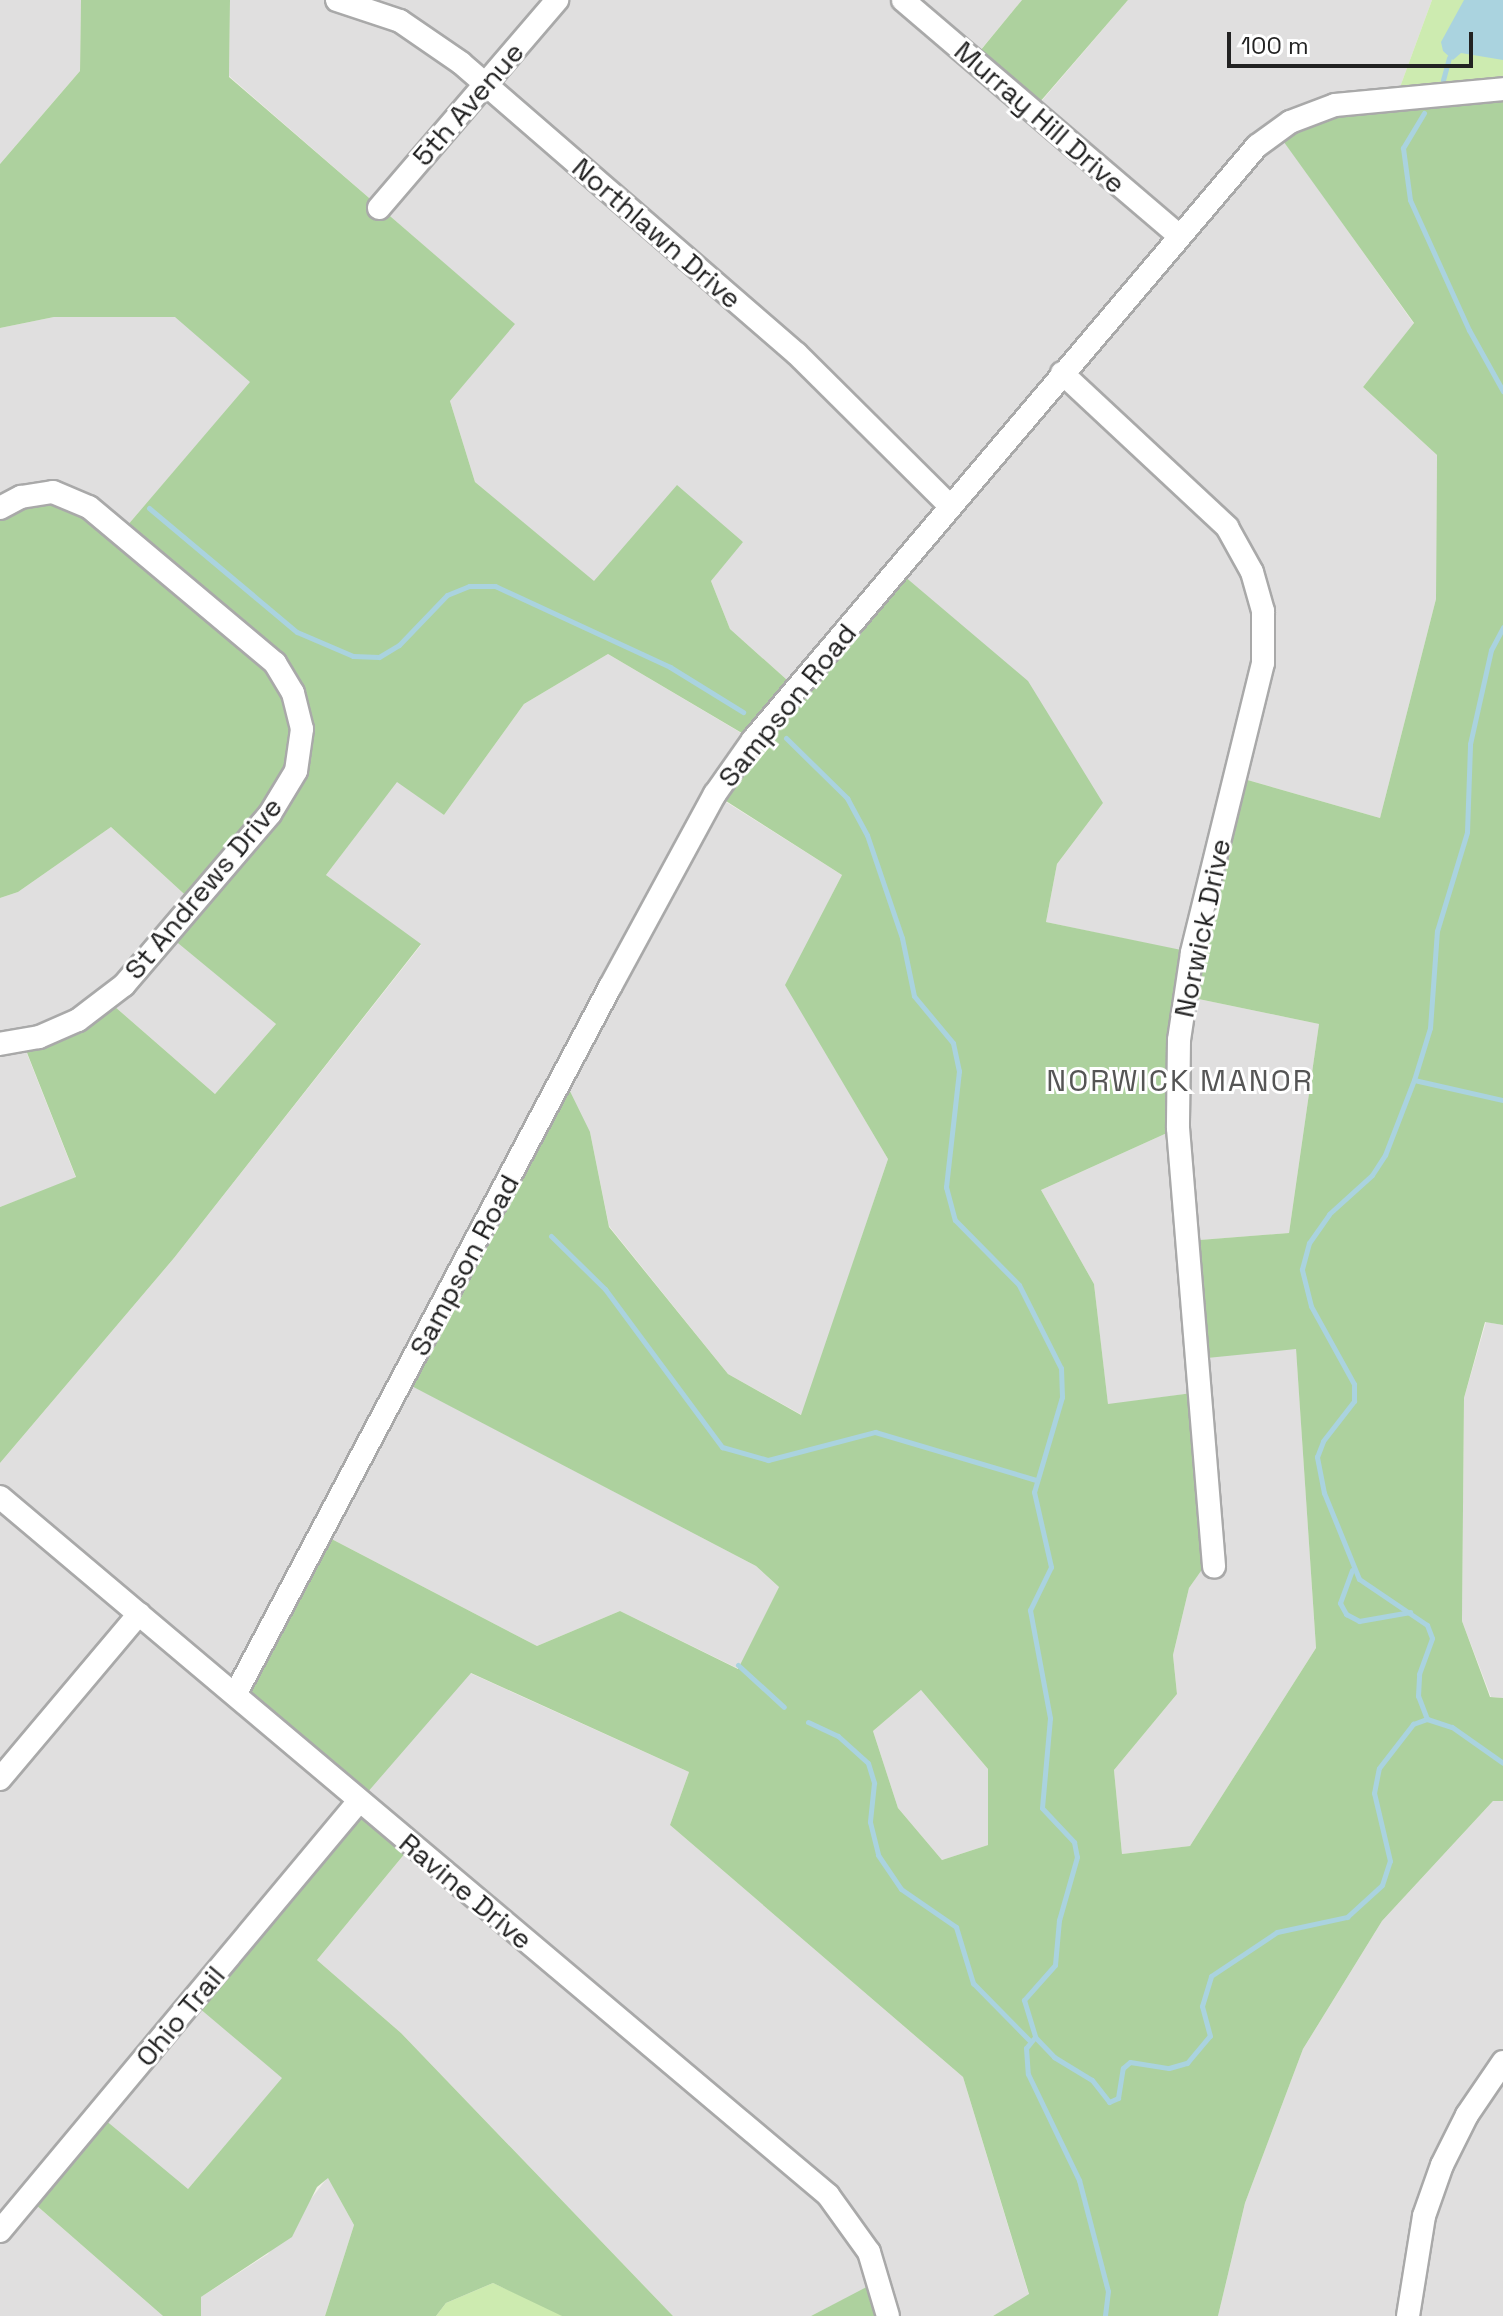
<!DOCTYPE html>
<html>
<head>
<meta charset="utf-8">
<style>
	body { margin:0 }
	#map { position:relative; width:1503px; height:2316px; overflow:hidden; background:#f2efe9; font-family:"Space Grotesk",sans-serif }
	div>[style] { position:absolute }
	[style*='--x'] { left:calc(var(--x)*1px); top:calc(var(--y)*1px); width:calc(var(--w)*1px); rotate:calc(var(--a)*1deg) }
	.residential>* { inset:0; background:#e0dfdf }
	.grass>* { inset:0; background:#cdebb0 }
	.forest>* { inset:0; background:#add19e }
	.water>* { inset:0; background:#aad3df }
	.stream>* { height:5px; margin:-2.5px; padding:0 2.5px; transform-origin:2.5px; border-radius:2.5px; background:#aad3df }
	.roads { filter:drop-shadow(2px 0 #a9a9a9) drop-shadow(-2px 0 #a9a9a9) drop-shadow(0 2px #a9a9a9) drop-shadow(0 -2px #a9a9a9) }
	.minor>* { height:22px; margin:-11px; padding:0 11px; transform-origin:11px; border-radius:11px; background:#fff }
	span { translate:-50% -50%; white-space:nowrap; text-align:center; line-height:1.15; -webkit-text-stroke:6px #fff; paint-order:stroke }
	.street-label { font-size:28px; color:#222 }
	.neighbourhood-label { font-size:30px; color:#555; letter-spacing:2px }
	.scale { position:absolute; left:1227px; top:32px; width:246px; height:36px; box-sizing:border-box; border:4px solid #222; border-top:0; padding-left:10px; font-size:24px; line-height:28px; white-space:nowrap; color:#222; -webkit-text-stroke:6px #fff; paint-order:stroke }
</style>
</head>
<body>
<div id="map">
	<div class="residential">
		<div style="clip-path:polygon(0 0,81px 0,80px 71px,0 164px)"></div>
		<div style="clip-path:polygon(230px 0,1022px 0,973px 59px,1033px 111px,1128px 0,1432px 0,1396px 98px,1277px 131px,1414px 324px,1363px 387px,1437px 455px,1436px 599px,1380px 818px,1237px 777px,1192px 953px,1046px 922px,1057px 864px,1103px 803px,796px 688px,730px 629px,711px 581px,743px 541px,594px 582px,475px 482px,450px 401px,514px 324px,229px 76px)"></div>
		<div style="clip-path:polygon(175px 316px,251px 382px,121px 533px,0 508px,0 328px,54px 317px)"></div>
		<div style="clip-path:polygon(608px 654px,753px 740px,715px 795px,842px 875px,786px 985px,888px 1159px,802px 1415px,728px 1374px,609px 1226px,590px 1132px,403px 1381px,756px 1566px,779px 1587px,739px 1669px,620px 1611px,537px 1646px,322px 1534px,470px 1673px,689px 1772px,670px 1825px,963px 2077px,1029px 2295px,993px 2316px,888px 2316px,880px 2281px,811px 2316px,673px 2316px,401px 2033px,317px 1960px,411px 1846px,192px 2001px,283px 2078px,188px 2189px,28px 2198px,163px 2316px,0 2316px,0 1463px,174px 1258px,421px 945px,326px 875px,397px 781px,444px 815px,524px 704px)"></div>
		<div style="clip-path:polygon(111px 827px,194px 903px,168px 934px,276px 1024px,215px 1094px,106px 999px,22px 1041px,76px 1178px,0 1207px,0 898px,18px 892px)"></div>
		<div style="clip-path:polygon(1184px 996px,1319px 1024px,1289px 1233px,1188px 1241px,1296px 1348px,1316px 1648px,1190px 1846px,1122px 1854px,1114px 1770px,1177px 1694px,1173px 1655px,1189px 1588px,1213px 1553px,1199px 1392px,1108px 1405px,1094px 1284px,1041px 1190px,1178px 1128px)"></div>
		<div style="clip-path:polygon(1486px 1322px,1503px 1325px,1503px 1698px,1491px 1697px,1462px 1621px,1464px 1398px)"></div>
		<div style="clip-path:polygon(921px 1690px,988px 1769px,988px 1845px,942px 1860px,898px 1808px,873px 1731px)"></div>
		<div style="clip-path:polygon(1493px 1801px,1503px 1801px,1503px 2316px,1218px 2316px,1245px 2203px,1303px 2049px,1382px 1921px)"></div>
		<div style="clip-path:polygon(328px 2177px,354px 2225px,325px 2316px,201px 2316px,201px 2297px,268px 2254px)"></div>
	</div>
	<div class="grass">
		<div style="clip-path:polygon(1432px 0,1503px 0,1503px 89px,1396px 98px)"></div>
		<div style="clip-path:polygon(493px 2283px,561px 2314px,562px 2316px,436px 2316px,446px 2303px)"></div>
	</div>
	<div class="forest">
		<div style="clip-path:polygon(evenodd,81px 0,230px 0,229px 77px,515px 324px,450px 401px,475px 482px,594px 581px,677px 485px,743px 542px,711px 581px,730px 629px,796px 688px,897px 570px,1028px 681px,1103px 803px,1057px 864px,1046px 922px,1191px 952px,1237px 777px,1380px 818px,1436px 599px,1437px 455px,1363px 387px,1414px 323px,1276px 131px,1290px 122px,1503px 89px,1503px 1325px,1485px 1322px,1464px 1398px,1462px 1621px,1490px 1697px,1503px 1698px,1503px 1801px,1493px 1801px,1382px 1921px,1303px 2049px,1245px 2203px,1218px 2316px,993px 2316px,1029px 2294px,963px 2077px,670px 1825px,689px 1772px,471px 1673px,360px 1801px,411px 1846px,317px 1960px,401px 2033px,673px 2316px,562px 2316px,493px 2283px,446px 2303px,436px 2316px,325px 2316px,354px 2225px,328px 2178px,317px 2187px,292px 2237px,201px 2297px,201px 2316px,163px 2316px,28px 2198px,98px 2114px,188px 2189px,282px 2078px,192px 2002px,359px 1802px,236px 1693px,322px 1534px,537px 1646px,620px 1611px,738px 1669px,779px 1587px,756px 1566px,402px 1381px,563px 1077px,590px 1132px,609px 1227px,728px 1374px,801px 1415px,888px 1159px,785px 985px,842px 875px,715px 794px,752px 739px,608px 654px,524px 704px,444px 815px,397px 782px,326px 875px,421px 944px,174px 1258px,0 1463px,0 1207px,76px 1177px,22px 1040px,106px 999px,215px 1094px,276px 1024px,167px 934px,194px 903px,111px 827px,18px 892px,0 898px,0 508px,53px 492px,121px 533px,250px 382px,175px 317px,54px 317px,0 328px,0 164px,80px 71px,81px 0,1184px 996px,1319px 1024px,1289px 1233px,1187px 1241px,1197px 1359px,1296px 1349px,1316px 1648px,1190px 1846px,1122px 1854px,1114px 1770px,1177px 1694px,1173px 1655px,1189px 1588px,1213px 1554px,1200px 1392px,1108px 1404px,1094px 1284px,1041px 1190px,1178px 1128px,1184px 996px,81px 0,921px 1690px,988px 1769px,988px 1845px,942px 1860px,898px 1808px,873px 1731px,921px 1690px)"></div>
		<div style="clip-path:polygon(1022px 0,1128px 0,1039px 103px,980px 51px)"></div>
		<div style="clip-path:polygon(880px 2280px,888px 2316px,811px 2316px)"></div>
	</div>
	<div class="water">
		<div style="clip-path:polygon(1464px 0,1503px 0,1503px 60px,1461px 53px,1453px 60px,1443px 51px,1441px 42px)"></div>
	</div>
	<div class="stream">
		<div style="--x:1443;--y:80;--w:23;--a:-75"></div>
		<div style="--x:1424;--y:113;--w:41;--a:121"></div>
		<div style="--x:1403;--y:148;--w:52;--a:82.3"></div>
		<div style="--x:1410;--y:200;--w:143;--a:65.6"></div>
		<div style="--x:1469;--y:330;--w:70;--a:60.9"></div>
		<div style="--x:149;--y:508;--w:193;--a:40"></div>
		<div style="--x:297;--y:632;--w:61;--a:23.2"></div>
		<div style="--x:353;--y:656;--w:26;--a:2"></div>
		<div style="--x:379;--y:657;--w:23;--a:-31"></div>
		<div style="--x:399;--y:645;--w:69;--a:-46.2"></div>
		<div style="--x:447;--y:595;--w:24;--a:-22"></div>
		<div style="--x:469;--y:586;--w:26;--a:0"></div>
		<div style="--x:495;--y:586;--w:193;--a:24.8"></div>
		<div style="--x:670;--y:667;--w:86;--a:31.7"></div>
		<div style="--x:786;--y:738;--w:86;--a:44.5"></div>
		<div style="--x:847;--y:798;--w:42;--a:61.6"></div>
		<div style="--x:867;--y:835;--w:109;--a:71.2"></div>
		<div style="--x:902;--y:938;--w:59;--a:78.3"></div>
		<div style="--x:914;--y:996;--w:61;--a:50.3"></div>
		<div style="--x:953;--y:1043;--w:29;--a:78"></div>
		<div style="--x:959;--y:1071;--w:117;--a:96.4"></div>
		<div style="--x:946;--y:1187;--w:34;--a:75"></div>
		<div style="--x:955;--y:1220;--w:91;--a:45.4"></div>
		<div style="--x:1019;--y:1285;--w:93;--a:63.2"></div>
		<div style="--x:1061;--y:1368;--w:29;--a:88"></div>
		<div style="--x:1062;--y:1397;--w:99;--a:106.4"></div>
		<div style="--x:1034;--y:1492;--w:77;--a:77.2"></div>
		<div style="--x:1051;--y:1567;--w:48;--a:116"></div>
		<div style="--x:1030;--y:1610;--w:110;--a:79.5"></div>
		<div style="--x:1050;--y:1718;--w:90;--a:95.1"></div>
		<div style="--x:1042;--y:1808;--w:47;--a:46.7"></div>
		<div style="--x:1074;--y:1842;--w:15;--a:79"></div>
		<div style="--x:1077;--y:1857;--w:66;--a:105.9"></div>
		<div style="--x:1059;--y:1920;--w:45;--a:95.1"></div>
		<div style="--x:1055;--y:1965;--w:47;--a:131.5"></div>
		<div style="--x:1024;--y:2000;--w:39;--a:73"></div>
		<div style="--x:1035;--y:2037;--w:14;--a:129"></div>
		<div style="--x:1026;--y:2048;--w:26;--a:86"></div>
		<div style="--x:1028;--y:2074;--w:118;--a:64.3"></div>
		<div style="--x:1079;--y:2180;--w:115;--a:75.4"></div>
		<div style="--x:1108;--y:2291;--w:25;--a:97"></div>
		<div style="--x:1414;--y:1080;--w:91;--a:12.7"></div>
		<div style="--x:551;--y:1236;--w:76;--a:44.5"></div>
		<div style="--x:605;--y:1289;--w:197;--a:53.5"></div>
		<div style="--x:722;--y:1447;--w:48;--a:15.8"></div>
		<div style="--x:768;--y:1460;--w:111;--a:-14.7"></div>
		<div style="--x:875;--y:1432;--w:168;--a:16.6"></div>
		<div style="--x:1352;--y:1570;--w:35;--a:110"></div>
		<div style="--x:1340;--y:1603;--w:13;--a:61"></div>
		<div style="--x:1346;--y:1614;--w:15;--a:28"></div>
		<div style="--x:1359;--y:1621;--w:52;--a:-10"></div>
		<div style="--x:738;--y:1665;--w:62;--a:42.4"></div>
		<div style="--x:1427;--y:1719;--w:25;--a:-111"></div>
		<div style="--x:1418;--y:1696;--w:22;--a:-87"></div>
		<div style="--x:1419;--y:1674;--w:38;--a:-70"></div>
		<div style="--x:1432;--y:1638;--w:14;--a:-111"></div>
		<div style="--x:1427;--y:1625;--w:82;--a:-145.9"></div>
		<div style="--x:1359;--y:1579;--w:93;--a:-112.1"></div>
		<div style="--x:1324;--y:1493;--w:37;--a:-101"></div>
		<div style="--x:1317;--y:1457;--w:17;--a:-69"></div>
		<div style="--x:1323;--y:1441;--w:51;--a:-52.2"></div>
		<div style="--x:1354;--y:1401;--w:17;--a:-90"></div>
		<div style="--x:1354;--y:1384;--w:89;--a:-118.9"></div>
		<div style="--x:1311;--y:1306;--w:38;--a:-104"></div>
		<div style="--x:1302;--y:1269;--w:27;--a:-75"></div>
		<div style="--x:1309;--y:1243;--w:35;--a:-55"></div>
		<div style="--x:1329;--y:1214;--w:58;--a:-42.2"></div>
		<div style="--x:1372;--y:1175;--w:24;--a:-57"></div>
		<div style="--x:1385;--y:1155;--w:80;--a:-68.9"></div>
		<div style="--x:1414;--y:1080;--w:54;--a:-72.9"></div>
		<div style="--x:1430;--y:1028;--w:97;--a:-85.9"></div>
		<div style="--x:1437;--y:931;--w:103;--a:-73.1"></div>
		<div style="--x:1467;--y:832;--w:88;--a:-88"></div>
		<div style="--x:1470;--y:744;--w:96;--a:-77.4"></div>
		<div style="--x:1491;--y:650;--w:26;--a:-62"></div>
		<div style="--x:808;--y:1722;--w:33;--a:25"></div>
		<div style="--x:838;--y:1736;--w:40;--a:42"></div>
		<div style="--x:868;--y:1763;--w:21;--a:73"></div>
		<div style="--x:874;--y:1783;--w:39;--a:96"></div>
		<div style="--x:870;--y:1822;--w:34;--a:76"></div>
		<div style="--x:878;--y:1855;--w:41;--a:55.9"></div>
		<div style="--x:901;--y:1889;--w:67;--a:34.6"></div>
		<div style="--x:956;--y:1927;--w:59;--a:73.1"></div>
		<div style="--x:973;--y:1983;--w:81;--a:45.5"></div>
		<div style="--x:1035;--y:2037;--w:28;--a:46"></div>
		<div style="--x:1054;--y:2057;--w:44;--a:31.2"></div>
		<div style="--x:1092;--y:2080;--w:28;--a:52"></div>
		<div style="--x:1109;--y:2102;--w:10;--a:-24"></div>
		<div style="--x:1118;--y:2098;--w:30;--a:-81"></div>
		<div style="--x:1123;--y:2068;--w:9;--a:-41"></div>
		<div style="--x:1130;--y:2062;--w:39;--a:9"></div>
		<div style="--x:1169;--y:2068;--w:19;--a:-16"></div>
		<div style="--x:1187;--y:2063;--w:35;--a:-50"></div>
		<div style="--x:1210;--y:2036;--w:31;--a:-105"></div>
		<div style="--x:1202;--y:2006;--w:31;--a:-73"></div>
		<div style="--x:1211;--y:1976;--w:79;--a:-33.7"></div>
		<div style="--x:1277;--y:1932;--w:72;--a:-12.1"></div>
		<div style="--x:1347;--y:1917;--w:47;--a:-42.4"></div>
		<div style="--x:1382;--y:1885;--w:25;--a:-72"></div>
		<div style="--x:1390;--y:1861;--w:70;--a:-103.2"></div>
		<div style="--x:1374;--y:1793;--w:25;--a:-79"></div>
		<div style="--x:1379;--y:1768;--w:56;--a:-52.3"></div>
		<div style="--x:1413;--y:1724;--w:15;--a:-20"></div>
		<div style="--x:1427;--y:1719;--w:26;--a:18"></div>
		<div style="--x:1452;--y:1727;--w:62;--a:35.2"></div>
	</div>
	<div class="roads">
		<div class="minor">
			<div style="--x:337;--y:0;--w:66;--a:18.4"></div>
			<div style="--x:400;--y:21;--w:74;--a:34.5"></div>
			<div style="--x:461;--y:63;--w:444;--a:40.9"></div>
			<div style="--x:797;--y:354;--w:216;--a:44.8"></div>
			<div style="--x:903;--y:0;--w:360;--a:40.5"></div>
			<div style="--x:379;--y:208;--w:274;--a:-49.4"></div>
			<div style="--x:1062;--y:373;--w:226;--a:43"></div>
			<div style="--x:1227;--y:527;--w:51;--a:60.9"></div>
			<div style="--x:1252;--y:572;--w:41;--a:74.2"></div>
			<div style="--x:1263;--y:611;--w:52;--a:90"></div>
			<div style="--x:1263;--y:663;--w:299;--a:103.8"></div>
			<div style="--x:1192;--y:953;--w:88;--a:98.5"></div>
			<div style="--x:1179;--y:1040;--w:88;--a:90.7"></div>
			<div style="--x:1178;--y:1128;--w:440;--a:85.3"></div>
			<div style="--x:0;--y:508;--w:24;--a:-28"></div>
			<div style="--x:21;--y:497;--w:32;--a:-9"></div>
			<div style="--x:53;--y:492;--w:39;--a:23"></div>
			<div style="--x:89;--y:507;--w:243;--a:40"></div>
			<div style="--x:275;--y:663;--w:35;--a:59"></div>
			<div style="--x:293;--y:693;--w:37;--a:76"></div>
			<div style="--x:302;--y:729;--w:42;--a:98.1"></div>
			<div style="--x:296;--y:771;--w:50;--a:121.2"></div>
			<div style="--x:270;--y:814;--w:225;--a:130.5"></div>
			<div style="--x:124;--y:985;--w:58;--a:142.7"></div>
			<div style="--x:78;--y:1020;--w:43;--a:156.4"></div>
			<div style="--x:39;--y:1037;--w:40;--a:170"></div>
			<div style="--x:0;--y:1497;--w:1083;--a:40.13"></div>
			<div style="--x:828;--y:2195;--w:70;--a:54.3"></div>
			<div style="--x:869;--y:2252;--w:67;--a:73.5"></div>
			<div style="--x:236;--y:1693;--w:799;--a:-62.09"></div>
			<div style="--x:610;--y:987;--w:220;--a:-61.5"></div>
			<div style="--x:715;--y:794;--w:66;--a:-54.9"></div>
			<div style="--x:753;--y:740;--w:779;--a:-49.69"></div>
			<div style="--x:1257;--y:146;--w:41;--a:-36"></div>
			<div style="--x:1290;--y:122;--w:48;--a:-20.7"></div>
			<div style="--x:1335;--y:105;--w:169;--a:-5.4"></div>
			<div style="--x:0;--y:1779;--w:216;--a:-49.9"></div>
			<div style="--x:0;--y:2231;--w:560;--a:-50.14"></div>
			<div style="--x:1408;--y:2316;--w:101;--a:-80.9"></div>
			<div style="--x:1424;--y:2216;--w:54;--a:-70.6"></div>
			<div style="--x:1442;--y:2165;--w:56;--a:-63.4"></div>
			<div style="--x:1467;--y:2115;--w:64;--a:-55.8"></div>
		</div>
	</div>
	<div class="street-label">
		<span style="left:468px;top:104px;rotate:-49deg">5th Avenue</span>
		<span style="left:1040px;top:117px;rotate:41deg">Murray Hill Drive</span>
		<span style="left:657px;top:233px;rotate:41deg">Northlawn Drive</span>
		<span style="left:787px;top:705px;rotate:-51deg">Sampson Road</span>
		<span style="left:203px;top:888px;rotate:-50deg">St Andrews Drive</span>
		<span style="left:1202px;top:928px;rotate:-78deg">Norwick Drive</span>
		<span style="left:464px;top:1265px;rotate:-62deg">Sampson Road</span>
		<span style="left:466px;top:1891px;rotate:40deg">Ravine Drive</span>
		<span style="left:180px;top:2016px;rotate:-50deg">Ohio Trail</span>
	</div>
	<div class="neighbourhood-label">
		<span style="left:1180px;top:1081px">NORWICK MANOR</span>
	</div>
	<div class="scale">100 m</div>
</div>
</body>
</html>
